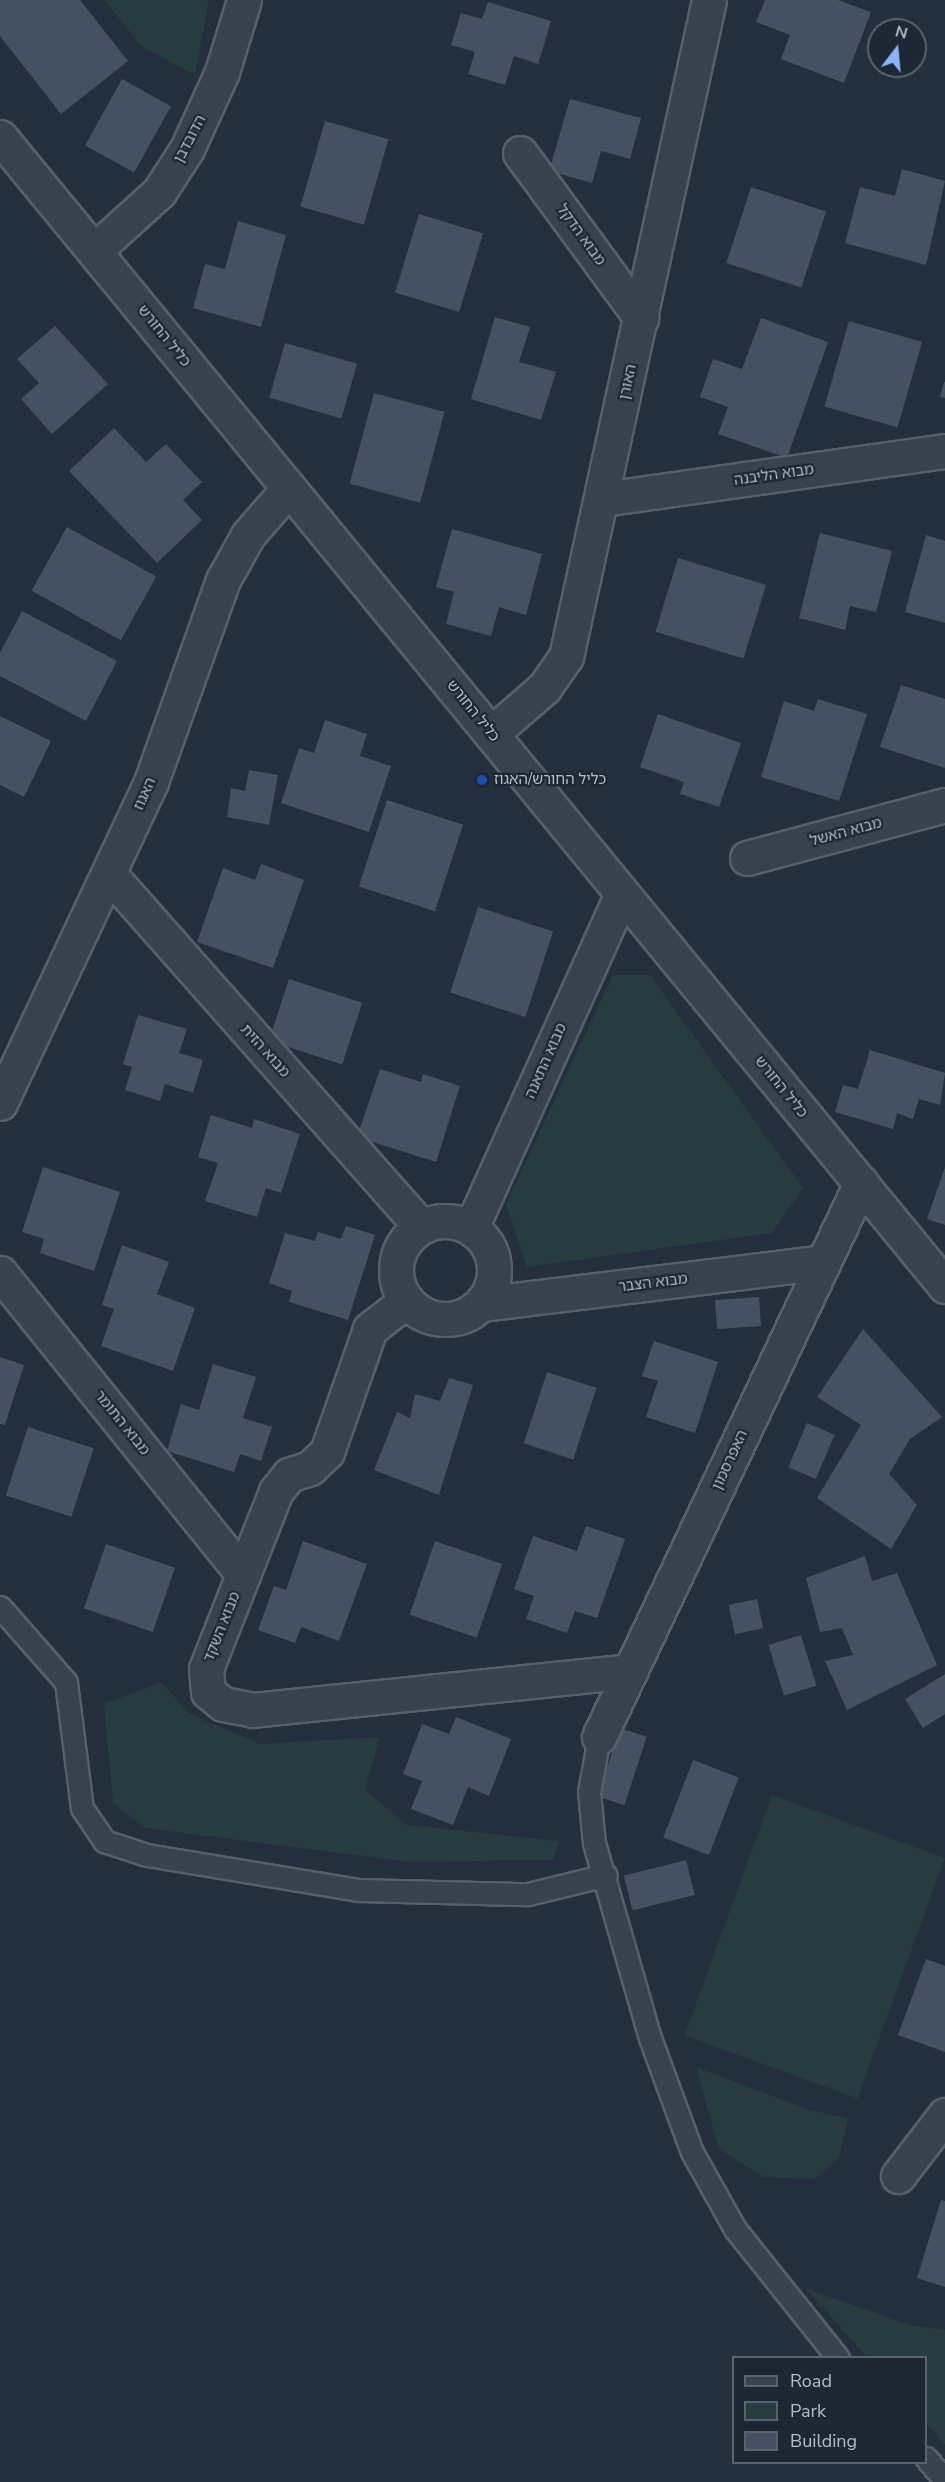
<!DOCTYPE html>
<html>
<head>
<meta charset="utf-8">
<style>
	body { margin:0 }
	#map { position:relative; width:945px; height:2482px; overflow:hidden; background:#242f3e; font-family:"Nunito Sans","Noto Sans Hebrew",sans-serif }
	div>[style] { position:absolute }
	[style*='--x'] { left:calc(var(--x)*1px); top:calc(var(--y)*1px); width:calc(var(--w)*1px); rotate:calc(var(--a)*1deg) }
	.green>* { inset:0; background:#263c3f; transform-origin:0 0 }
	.building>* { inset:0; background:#455162; transform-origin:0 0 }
	.roads { filter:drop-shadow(2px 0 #565f6c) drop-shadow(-2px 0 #565f6c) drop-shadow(0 2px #565f6c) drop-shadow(0 -2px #565f6c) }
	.lane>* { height:21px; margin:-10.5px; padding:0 10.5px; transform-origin:10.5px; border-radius:10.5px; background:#38414e }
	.street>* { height:33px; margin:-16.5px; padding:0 16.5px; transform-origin:16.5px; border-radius:16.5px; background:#38414e }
	.street>.ring { margin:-16.5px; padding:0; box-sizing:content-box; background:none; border:33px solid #38414e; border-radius:50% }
	.dots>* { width:16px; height:16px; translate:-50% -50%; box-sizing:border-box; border:3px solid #1d2633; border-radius:50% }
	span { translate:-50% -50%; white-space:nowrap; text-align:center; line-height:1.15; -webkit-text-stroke:4.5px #1d2633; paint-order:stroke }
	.street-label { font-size:15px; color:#b4bcc9 }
	.poi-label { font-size:15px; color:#b4bcc9 }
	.left { translate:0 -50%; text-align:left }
	.legend { position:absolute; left:732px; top:2356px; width:195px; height:108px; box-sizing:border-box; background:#1d2633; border:2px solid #59626f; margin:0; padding:8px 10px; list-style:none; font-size:18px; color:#b4bcc9 }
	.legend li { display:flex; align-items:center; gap:12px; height:30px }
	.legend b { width:30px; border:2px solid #59626f }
	.north { position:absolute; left:867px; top:18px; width:60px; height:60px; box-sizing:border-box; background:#1d2633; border:2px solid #59626f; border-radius:50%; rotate:16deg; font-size:16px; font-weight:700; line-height:24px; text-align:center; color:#b4bcc9 }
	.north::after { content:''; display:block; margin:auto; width:21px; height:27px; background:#8ab4f8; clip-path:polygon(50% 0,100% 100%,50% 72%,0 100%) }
</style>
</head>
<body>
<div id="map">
	<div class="green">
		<div style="clip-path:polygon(105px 0,209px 0,195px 75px,141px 46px)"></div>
		<div style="clip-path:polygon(613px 975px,650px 975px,803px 1188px,772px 1233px,527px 1267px,506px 1204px)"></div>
		<div style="clip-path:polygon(161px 1682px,190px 1714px,260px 1744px,380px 1737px,365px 1790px,407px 1825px,559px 1841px,553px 1860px,409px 1862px,145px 1828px,113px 1803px,104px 1704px)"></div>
		<div style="left:772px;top:1795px;width:184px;height:256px;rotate:20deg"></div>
		<div style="clip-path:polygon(696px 2067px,809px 2110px,848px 2118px,839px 2158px,815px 2179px,763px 2177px,719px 2149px)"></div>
		<div style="clip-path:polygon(805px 2288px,909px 2325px,945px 2330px,945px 2445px,926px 2423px,926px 2358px,867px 2357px)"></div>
	</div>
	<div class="building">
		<div style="clip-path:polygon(0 0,80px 0,128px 61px,61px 114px,0 36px)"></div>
		<div style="clip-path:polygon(765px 0,838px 0,871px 12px,844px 83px,781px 59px,790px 35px,756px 22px)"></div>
		<div style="clip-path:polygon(488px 2px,551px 21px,538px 64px,514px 56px,505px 85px,468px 74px,475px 52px,451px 45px,461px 13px,482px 19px)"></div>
		<div style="left:122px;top:79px;width:56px;height:76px;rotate:29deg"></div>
		<div style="clip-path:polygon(570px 99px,641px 118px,630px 159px,601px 151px,592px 183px,549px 171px)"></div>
		<div style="left:325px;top:121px;width:66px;height:89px;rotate:16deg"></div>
		<div style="clip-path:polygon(902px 169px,945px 181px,926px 265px,845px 243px,860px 187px,895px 196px)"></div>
		<div style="left:751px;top:187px;width:79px;height:80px;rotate:18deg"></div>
		<div style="left:419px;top:214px;width:67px;height:82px;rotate:17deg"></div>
		<div style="clip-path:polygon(238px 221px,286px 235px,261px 327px,193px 308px,205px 264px,225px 269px)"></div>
		<div style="clip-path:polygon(495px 317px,530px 327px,519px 362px,556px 372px,541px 420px,471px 399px)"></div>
		<div style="clip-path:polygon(761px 318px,828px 342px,787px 458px,718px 434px,728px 407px,700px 397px,713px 359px,742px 369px)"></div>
		<div style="left:849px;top:321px;width:76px;height:89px;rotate:16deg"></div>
		<div style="clip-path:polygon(55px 326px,108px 384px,52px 434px,21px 399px,39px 383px,17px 359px)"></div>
		<div style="left:285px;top:343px;width:75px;height:57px;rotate:16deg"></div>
		<div style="clip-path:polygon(944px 382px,945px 382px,945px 398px,940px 397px)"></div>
		<div style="left:374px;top:393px;width:73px;height:94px;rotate:15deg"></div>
		<div style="clip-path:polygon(114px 428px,146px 462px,166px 444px,202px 482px,183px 500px,202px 520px,157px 563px,69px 471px)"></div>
		<div style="left:67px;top:527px;width:102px;height:73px;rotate:29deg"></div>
		<div style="clip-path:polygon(452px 529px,542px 554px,526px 615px,499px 607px,491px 636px,446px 624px,454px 592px,436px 587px)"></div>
		<div style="clip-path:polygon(820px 533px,892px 551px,876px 612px,850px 606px,845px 630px,799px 618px)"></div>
		<div style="clip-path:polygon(926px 535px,945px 541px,945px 623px,905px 612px)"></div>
		<div style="left:678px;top:558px;width:92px;height:77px;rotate:17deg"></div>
		<div style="clip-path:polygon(22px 611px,117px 661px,86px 721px,0 676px,0 653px)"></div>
		<div style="clip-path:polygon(901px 685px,945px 699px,945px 768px,880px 747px)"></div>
		<div style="clip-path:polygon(818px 699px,867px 714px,839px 801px,761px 777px,784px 701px,814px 711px)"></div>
		<div style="clip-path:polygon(658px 714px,741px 743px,719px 807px,680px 794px,684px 782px,640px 767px)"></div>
		<div style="clip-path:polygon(0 716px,51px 741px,24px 797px,0 785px)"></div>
		<div style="clip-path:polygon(325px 720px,367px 734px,360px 756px,391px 766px,369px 832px,281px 803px,299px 748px,314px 753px)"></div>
		<div style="clip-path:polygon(249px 770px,278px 775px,269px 825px,227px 817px,231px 788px,245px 791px)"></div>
		<div style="left:387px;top:800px;width:80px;height:91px;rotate:18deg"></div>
		<div style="clip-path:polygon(261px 864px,304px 880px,273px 968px,197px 942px,223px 868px,255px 880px)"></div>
		<div style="left:478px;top:907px;width:79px;height:90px;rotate:18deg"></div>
		<div style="left:289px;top:979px;width:77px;height:65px;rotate:18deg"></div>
		<div style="clip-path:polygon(138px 1015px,187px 1029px,179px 1053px,203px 1060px,193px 1093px,165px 1084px,160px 1101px,125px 1090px,132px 1067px,123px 1064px)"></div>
		<div style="clip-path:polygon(870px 1050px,945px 1073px,940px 1105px,919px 1099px,913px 1119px,897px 1113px,893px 1129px,835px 1112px,843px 1085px,858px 1089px)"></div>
		<div style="clip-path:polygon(380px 1069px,421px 1082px,423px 1074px,460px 1086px,436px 1162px,357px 1137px)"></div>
		<div style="clip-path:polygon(211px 1115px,252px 1128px,254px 1119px,300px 1134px,281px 1193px,266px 1188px,257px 1217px,205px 1201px,218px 1163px,198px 1157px)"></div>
		<div style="clip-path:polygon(43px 1167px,120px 1192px,94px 1271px,40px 1253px,44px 1239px,22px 1232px)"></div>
		<div style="clip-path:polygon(945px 1167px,945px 1225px,927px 1219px)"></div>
		<div style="clip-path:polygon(346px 1226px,375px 1235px,348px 1320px,289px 1302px,292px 1291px,269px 1283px,285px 1233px,315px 1241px,318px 1232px,341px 1239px)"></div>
		<div style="clip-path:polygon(122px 1245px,169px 1262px,157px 1294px,195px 1308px,173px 1371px,101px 1346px,114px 1309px,102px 1305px)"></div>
		<div style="left:759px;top:1297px;width:29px;height:44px;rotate:86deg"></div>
		<div style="clip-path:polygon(863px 1329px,942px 1417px,910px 1439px,889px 1474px,917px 1505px,891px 1549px,817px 1498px,861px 1425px,817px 1397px)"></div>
		<div style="clip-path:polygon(654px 1341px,718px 1362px,695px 1433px,646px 1417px,658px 1381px,642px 1376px)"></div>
		<div style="clip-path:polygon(0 1357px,24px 1365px,5px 1425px,0 1424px)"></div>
		<div style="clip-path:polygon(213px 1364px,256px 1377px,243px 1418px,272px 1427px,261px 1461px,240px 1454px,234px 1472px,167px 1451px,181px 1404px,199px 1410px)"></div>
		<div style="left:547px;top:1372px;width:52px;height:75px;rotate:18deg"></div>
		<div style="clip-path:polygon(449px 1378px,473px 1385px,439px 1495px,374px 1470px,397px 1412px,410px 1418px,415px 1394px,440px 1401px)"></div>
		<div style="left:807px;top:1423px;width:30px;height:48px;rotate:23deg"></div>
		<div style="left:28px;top:1427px;width:69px;height:72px;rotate:18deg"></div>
		<div style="clip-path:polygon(586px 1526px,625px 1539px,597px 1618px,575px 1611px,567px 1633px,526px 1619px,534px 1596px,514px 1589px,533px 1536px,577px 1551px)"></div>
		<div style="clip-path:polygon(303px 1541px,367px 1564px,339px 1641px,301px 1627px,295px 1643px,258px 1630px,274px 1586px,286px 1590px)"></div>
		<div style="left:435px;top:1541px;width:71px;height:78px;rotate:19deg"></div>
		<div style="left:106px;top:1544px;width:73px;height:68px;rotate:19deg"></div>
		<div style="clip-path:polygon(865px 1556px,872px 1581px,897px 1573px,937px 1665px,847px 1710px,825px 1661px,853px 1655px,842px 1628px,820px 1632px,806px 1578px)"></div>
		<div style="left:757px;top:1599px;width:30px;height:29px;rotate:78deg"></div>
		<div style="left:801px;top:1635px;width:53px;height:34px;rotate:73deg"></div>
		<div style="clip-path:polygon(945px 1674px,945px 1714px,923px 1728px,905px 1699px)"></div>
		<div style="clip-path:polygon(456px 1717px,511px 1739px,489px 1796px,468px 1787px,453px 1825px,411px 1809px,422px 1781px,403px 1774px,422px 1724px,449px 1734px)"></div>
		<div style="left:620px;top:1728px;width:28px;height:72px;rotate:18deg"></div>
		<div style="left:693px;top:1760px;width:49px;height:83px;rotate:21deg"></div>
		<div style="left:686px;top:1860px;width:36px;height:64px;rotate:76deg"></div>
		<div style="clip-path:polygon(926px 1959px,945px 1966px,945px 2052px,898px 2035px)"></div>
		<div style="clip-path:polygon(941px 2200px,945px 2201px,945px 2287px,917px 2278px)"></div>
	</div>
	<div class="roads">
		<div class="lane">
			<div style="--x:0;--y:1607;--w:100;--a:48.7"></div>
			<div style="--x:66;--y:1682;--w:127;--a:82.8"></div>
			<div style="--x:82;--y:1808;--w:40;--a:56"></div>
			<div style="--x:104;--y:1841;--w:45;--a:18"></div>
			<div style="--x:147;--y:1855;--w:215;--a:9.4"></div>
			<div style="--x:359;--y:1890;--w:169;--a:1.4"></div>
			<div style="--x:528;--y:1894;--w:80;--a:-13.7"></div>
			<div style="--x:599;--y:1737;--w:56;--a:100.3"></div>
			<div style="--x:589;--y:1792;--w:51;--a:84.4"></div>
			<div style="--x:594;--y:1843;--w:203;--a:74"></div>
			<div style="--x:650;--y:2038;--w:121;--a:69.8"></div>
			<div style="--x:692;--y:2152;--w:88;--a:60.8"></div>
			<div style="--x:735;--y:2229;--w:165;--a:51.4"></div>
			<div style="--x:926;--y:2458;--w:29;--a:49"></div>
		</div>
		<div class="street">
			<div style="--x:0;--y:137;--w:1488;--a:50.56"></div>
			<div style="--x:520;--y:153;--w:205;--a:53.7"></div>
			<div style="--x:94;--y:251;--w:88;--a:-42.2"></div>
			<div style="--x:159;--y:192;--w:51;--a:-56.9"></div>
			<div style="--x:187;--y:149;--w:85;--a:-65.6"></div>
			<div style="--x:222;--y:72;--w:75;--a:-73"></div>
			<div style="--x:603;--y:499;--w:345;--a:-8"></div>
			<div style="--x:491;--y:734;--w:70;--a:-41"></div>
			<div style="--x:544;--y:688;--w:38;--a:-55"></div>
			<div style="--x:566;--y:657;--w:672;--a:-77.72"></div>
			<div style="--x:747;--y:858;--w:205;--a:-15"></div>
			<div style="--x:109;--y:874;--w:471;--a:48.5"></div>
			<div style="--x:0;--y:1103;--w:355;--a:-64.8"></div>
			<div style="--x:151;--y:782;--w:214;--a:-70.4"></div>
			<div style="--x:223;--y:580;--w:51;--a:-60.9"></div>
			<div style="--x:248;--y:535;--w:62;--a:-48.9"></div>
			<div class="ring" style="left:396px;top:1221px;width:65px;height:65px"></div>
			<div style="--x:471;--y:1228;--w:367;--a:-65.7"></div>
			<div style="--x:0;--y:1273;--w:387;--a:51.1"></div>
			<div style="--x:406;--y:1301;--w:46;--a:142.1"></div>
			<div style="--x:370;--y:1329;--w:130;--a:109.3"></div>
			<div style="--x:327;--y:1452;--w:23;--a:137"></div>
			<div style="--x:310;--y:1468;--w:22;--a:162"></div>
			<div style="--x:289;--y:1475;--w:21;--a:129"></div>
			<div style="--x:276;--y:1491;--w:191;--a:111.5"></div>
			<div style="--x:206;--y:1669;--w:23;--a:85"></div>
			<div style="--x:208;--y:1692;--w:19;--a:39"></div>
			<div style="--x:223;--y:1704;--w:31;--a:11"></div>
			<div style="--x:253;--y:1710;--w:379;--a:-5.9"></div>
			<div style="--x:482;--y:1304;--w:344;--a:-7"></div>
			<div style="--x:599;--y:1737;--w:613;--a:-64.69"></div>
			<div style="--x:898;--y:2176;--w:77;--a:-52.4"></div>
		</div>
	</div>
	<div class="dots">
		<div style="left:482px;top:780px;background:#1a4fb4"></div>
	</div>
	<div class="street-label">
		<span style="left:190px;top:139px;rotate:-62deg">הדובדבן</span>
		<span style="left:581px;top:235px;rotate:54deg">מבוא הדקל</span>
		<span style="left:164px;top:336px;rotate:51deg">כליל החורש</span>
		<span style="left:628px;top:382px;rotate:-78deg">האורן</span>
		<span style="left:774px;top:475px;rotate:-8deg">מבוא הליבנה</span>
		<span style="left:473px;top:711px;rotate:51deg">כליל החורש</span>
		<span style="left:145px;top:794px;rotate:-66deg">האגוז</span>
		<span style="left:846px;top:832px;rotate:-15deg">מבוא האשל</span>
		<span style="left:265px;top:1051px;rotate:48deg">מבוא הזית</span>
		<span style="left:546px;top:1061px;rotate:-66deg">מבוא התאנה</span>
		<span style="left:781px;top:1087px;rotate:51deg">כליל החורש</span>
		<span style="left:653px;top:1283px;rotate:-7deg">מבוא הצבר</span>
		<span style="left:122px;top:1423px;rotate:51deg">מבוא התומר</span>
		<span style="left:730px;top:1460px;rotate:-65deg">האפרסמון</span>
		<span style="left:222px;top:1627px;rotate:-68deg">מבוא השקד</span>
	</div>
	<div class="poi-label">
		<span class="left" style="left:494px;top:780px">כליל החורש/האגוז</span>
	</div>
	<ul class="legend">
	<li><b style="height:8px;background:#38414e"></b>Road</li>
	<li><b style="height:16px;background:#263c3f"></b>Park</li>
	<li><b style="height:16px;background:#455162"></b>Building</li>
	</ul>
	<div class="north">N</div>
</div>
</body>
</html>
